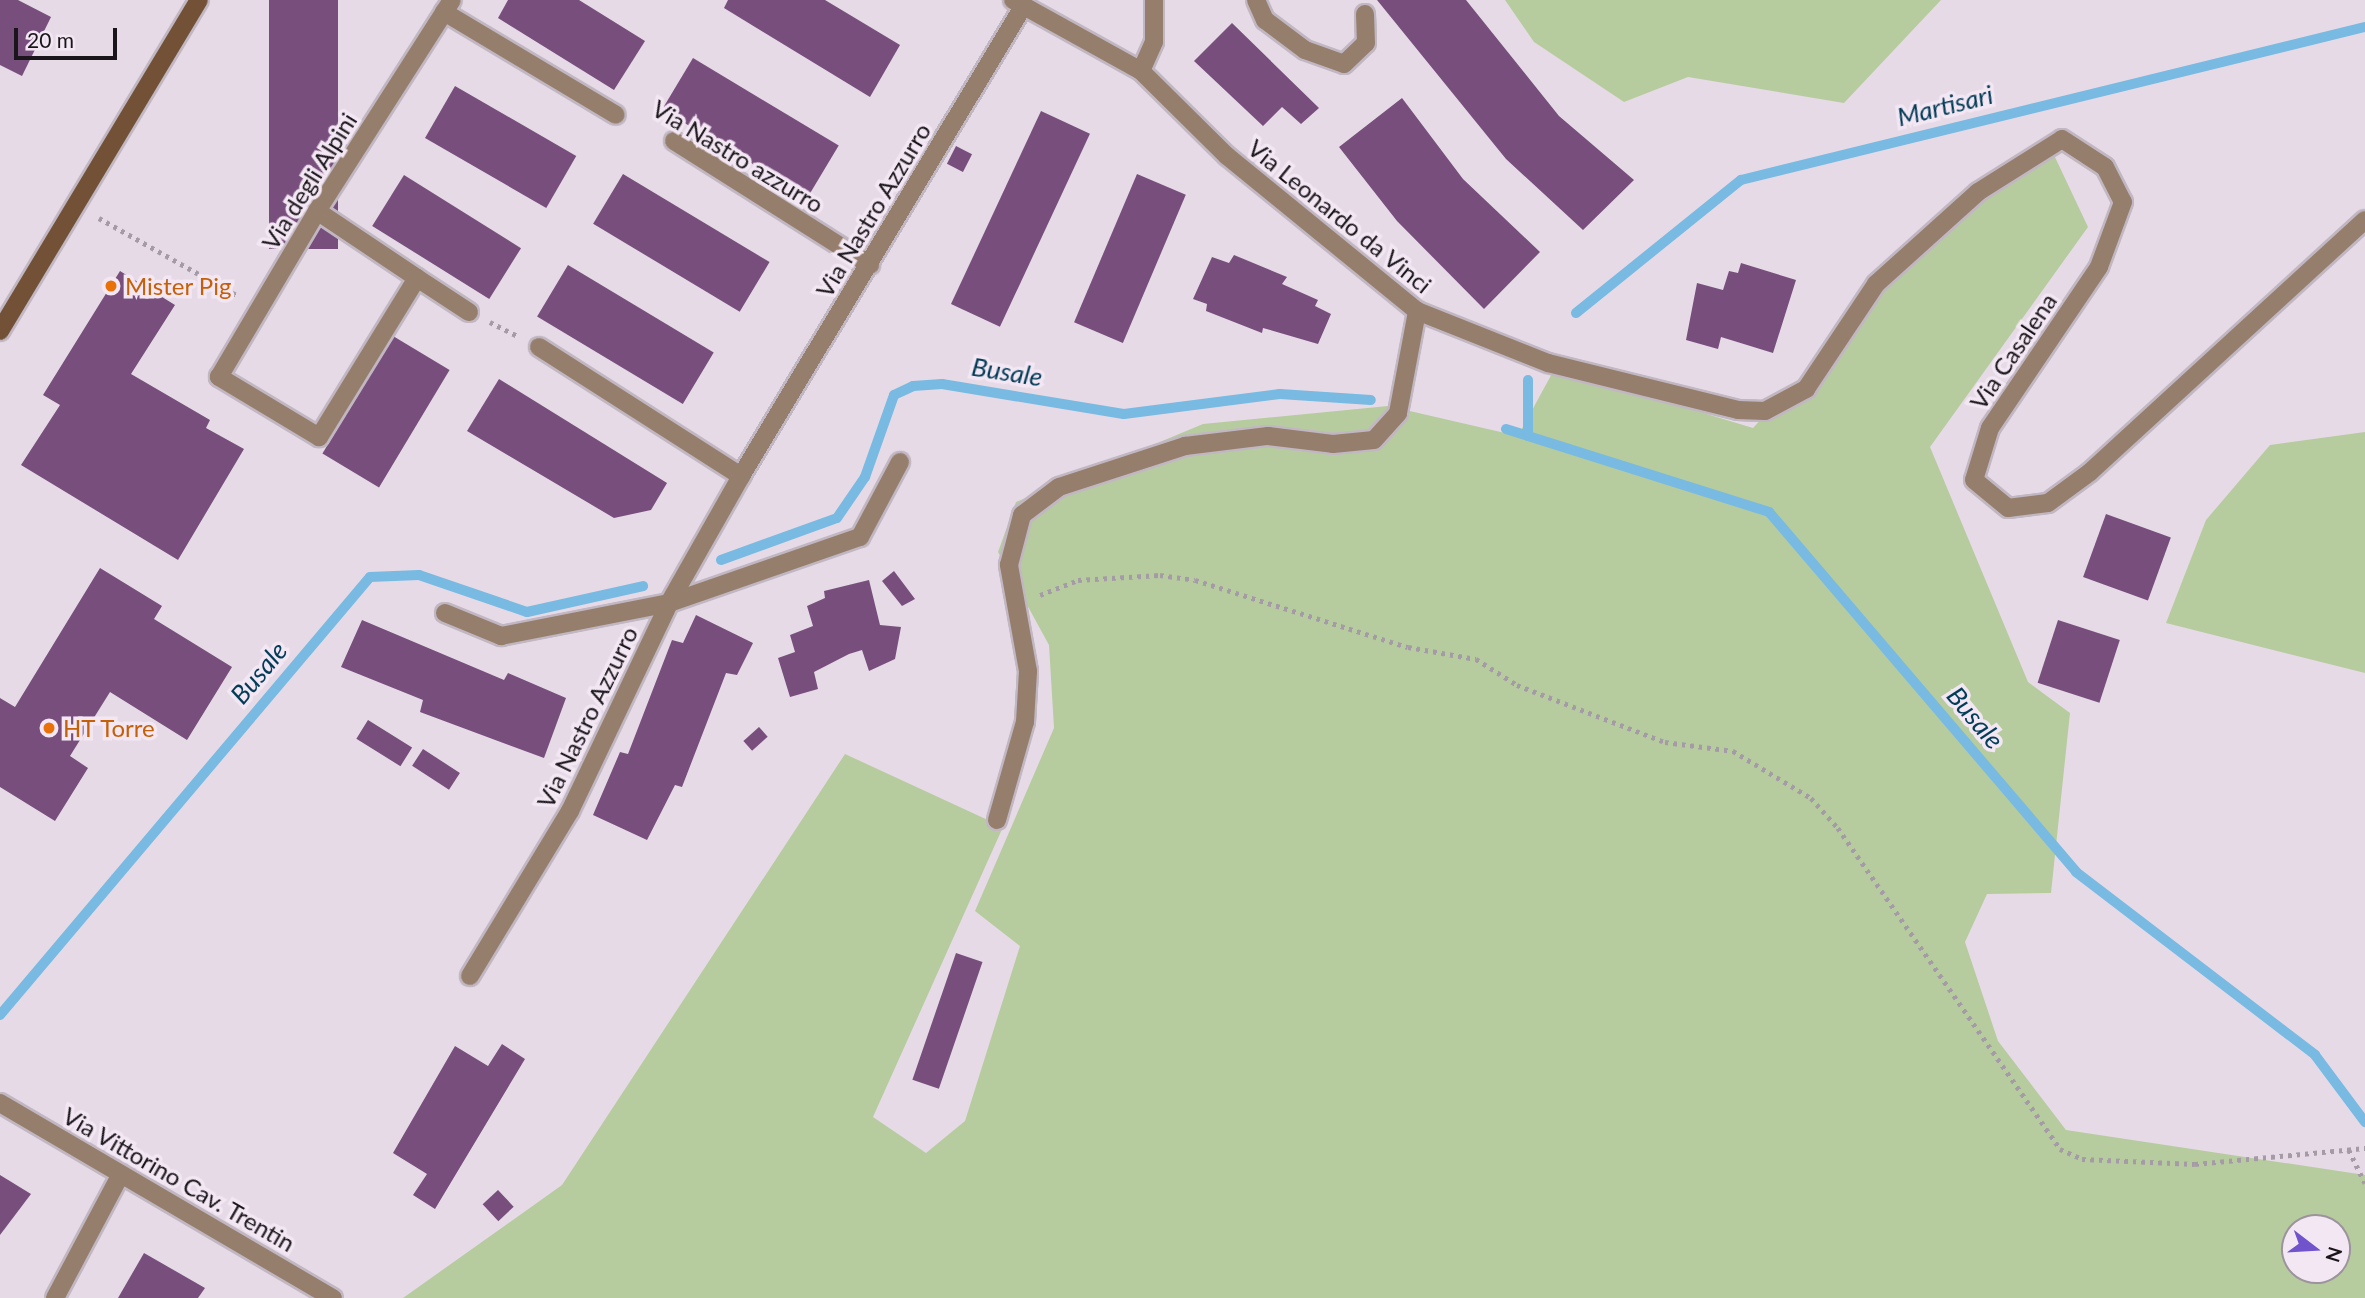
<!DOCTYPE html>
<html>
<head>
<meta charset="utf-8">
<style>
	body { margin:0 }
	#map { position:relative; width:2365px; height:1298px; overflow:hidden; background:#e6dae7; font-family:Lato,sans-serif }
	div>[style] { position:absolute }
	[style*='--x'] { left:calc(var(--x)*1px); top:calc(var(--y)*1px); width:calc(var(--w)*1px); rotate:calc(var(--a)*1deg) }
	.green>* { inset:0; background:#b6cc9f }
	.stream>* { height:10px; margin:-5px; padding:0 5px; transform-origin:5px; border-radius:5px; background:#78bae2 }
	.building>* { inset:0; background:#784e7d; transform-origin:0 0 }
	.path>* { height:4.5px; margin-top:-2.25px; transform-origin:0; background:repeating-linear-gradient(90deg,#a59ba6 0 3.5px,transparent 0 8.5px) }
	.roads { filter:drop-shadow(2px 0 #c1b7c2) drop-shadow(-2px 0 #c1b7c2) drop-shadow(0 2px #c1b7c2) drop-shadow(0 -2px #c1b7c2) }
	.service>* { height:18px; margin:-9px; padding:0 9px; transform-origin:9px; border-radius:9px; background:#967e6c }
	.minor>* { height:18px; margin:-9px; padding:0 9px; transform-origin:9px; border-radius:9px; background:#967e6c }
	.secondary>* { height:18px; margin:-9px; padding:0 9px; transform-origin:9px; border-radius:9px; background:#725136 }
	.dots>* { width:19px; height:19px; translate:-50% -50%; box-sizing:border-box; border:4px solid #f3e7f4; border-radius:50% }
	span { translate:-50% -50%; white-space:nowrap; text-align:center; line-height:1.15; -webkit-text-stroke:7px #f3e7f4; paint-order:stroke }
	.street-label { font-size:24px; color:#19151a }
	.food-label { font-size:24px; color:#c56008 }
	.left { translate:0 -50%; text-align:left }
	.water-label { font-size:26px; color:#033c57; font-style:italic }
	.north { position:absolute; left:2281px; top:1214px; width:70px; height:70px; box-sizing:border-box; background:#f3e7f4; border:2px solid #9c939d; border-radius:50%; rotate:107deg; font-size:19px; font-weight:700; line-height:28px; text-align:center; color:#19151a }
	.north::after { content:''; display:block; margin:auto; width:24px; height:32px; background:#7153cc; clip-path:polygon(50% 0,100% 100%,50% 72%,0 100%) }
	.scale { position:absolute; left:14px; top:28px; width:103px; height:32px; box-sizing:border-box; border:4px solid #19151a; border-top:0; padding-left:9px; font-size:21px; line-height:24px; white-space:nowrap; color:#19151a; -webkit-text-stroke:5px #f3e7f4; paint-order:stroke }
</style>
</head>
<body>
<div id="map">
	<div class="green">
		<div style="clip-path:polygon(1505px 0,1941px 0,1844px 103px,1688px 77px,1624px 102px,1534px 42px)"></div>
		<div style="clip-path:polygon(evenodd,2054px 155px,2088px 227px,1930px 447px,2028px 682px,2070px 713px,2051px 893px,1987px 894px,1965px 942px,1998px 1041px,2066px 1130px,2365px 1175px,2365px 1298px,403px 1298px,562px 1185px,845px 754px,1003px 827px,873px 1117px,926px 1153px,965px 1121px,1020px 946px,975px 911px,1054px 728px,1049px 645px,998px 552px,1016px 502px,1203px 424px,1388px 406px,1518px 436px,1555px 368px,1753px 428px,1968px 197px,2054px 155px,2295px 1228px,2337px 1228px,2337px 1270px,2295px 1270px,2295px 1228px)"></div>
		<div style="clip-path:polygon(2365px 432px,2365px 673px,2166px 623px,2206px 520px,2270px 445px)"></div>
	</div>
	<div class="stream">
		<div style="--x:1576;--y:313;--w:212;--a:-38.9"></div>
		<div style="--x:1741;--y:180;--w:642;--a:-13.78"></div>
		<div style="--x:1528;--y:380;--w:56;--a:90"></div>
		<div style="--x:1506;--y:429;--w:276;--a:17.5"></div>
		<div style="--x:1769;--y:512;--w:473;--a:49.5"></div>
		<div style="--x:2076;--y:872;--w:301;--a:37.4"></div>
		<div style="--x:2315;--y:1055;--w:84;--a:53.3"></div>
		<div style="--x:721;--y:560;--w:123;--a:-19.9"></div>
		<div style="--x:837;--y:518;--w:50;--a:-55.7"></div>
		<div style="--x:865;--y:477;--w:87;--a:-70.5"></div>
		<div style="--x:894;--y:395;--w:21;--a:-25"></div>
		<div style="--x:913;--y:386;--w:29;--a:-4"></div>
		<div style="--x:942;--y:384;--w:184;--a:9.4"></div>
		<div style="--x:1124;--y:414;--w:157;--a:-7.3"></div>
		<div style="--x:1280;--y:394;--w:91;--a:3.8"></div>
		<div style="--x:0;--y:1015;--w:573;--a:-49.81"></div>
		<div style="--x:370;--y:577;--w:49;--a:-2.3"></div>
		<div style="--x:419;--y:575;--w:114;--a:18.9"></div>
		<div style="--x:527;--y:612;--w:119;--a:-12.6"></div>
	</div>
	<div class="building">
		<div style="clip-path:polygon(0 0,18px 0,51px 17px,22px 76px,0 65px)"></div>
		<div style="left:269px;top:0;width:69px;height:249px"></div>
		<div style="clip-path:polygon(508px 0,579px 0,645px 41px,614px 90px,498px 18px)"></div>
		<div style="clip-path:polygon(728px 0,825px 0,900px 45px,870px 97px,724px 8px)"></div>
		<div style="clip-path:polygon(1377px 0,1466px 0,1559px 116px,1634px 180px,1583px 230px,1506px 159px)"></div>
		<div style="clip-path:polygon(1232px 23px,1319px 108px,1301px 124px,1282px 107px,1263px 126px,1194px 61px)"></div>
		<div style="left:693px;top:58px;width:170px;height:60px;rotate:31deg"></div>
		<div style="left:455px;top:86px;width:140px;height:60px;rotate:30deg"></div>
		<div style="clip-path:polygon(1402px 98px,1463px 179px,1540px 252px,1484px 309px,1397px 221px,1339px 147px)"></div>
		<div style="left:1041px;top:111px;width:54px;height:213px;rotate:25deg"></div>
		<div style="left:956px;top:146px;width:18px;height:20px;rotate:27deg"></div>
		<div style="left:623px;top:174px;width:171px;height:58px;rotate:31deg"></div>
		<div style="left:1137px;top:174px;width:53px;height:161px;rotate:23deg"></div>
		<div style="left:404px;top:175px;width:138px;height:60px;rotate:32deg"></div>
		<div style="clip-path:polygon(1234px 255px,1287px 277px,1282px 284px,1318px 300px,1315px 306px,1331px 314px,1318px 344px,1263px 328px,1262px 333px,1206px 311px,1207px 304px,1193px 299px,1212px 257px,1229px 263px)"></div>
		<div style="clip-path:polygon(1741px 263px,1796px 280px,1773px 353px,1721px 337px,1718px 349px,1686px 340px,1697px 283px,1723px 290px,1729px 271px,1738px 273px)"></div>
		<div style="left:568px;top:265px;width:170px;height:60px;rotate:31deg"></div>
		<div style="clip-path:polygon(120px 271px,175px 305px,131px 374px,210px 420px,206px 428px,244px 449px,178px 560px,21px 465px,60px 405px,43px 395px)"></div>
		<div style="left:393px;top:336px;width:66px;height:137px;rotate:31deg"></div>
		<div style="clip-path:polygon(499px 379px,667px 483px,651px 510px,614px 518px,467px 431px)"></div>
		<div style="left:2106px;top:514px;width:69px;height:67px;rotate:20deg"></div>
		<div style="clip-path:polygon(100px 568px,162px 606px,154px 619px,232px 667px,187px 740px,110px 692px,70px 756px,88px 768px,55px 821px,0 787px,0 698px,15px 707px)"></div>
		<div style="clip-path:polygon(894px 571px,915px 599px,902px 606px,882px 581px)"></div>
		<div style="clip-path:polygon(869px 580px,880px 625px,901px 627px,895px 659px,869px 671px,862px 650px,849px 654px,814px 672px,818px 689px,790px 697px,778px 658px,795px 652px,790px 635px,813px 626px,807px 606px,825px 598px,824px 591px)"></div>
		<div style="clip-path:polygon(696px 615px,753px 643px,737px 675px,726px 673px,682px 787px,675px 785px,647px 840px,593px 815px,620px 752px,628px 754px,672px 640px,683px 643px)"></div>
		<div style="clip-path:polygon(362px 620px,504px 680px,508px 673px,566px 698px,544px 758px,420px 712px,423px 700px,341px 667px)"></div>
		<div style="left:2058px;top:620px;width:65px;height:66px;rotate:18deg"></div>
		<div style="left:368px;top:720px;width:52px;height:22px;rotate:32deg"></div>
		<div style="left:759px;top:727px;width:13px;height:21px;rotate:48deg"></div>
		<div style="left:423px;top:749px;width:44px;height:20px;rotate:33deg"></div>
		<div style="left:956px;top:953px;width:28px;height:134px;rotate:19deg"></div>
		<div style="clip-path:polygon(502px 1044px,525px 1059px,435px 1209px,413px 1195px,427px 1174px,393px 1153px,455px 1046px,488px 1066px)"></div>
		<div style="clip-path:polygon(0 1175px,31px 1194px,0 1235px)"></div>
		<div style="left:498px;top:1190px;width:23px;height:21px;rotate:47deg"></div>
		<div style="clip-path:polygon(144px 1253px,205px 1288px,198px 1298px,118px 1298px)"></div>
	</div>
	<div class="path">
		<div style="--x:99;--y:218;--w:159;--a:29.3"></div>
		<div style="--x:490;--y:322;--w:30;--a:27"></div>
		<div style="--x:1040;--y:595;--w:41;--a:-21.5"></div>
		<div style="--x:1078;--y:580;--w:82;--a:-3.5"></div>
		<div style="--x:1160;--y:575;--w:35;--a:8"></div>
		<div style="--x:1195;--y:580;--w:223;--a:17.5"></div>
		<div style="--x:1408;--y:647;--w:69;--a:10"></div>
		<div style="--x:1476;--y:659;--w:49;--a:32.4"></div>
		<div style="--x:1517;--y:685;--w:159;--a:21.1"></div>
		<div style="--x:1665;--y:742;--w:69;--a:7.5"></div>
		<div style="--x:1733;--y:751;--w:91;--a:31.1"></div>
		<div style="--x:1811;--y:798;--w:40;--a:48"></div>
		<div style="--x:1838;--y:828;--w:390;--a:55.3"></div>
		<div style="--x:2060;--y:1149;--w:24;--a:24"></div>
		<div style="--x:2082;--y:1159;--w:113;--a:2.5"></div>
		<div style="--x:2195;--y:1164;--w:171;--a:-5.4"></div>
		<div style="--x:2349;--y:1150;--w:37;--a:64"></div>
	</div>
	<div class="roads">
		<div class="service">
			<div style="--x:55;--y:1298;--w:140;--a:-62"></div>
		</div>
		<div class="minor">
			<div style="--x:1013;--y:0;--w:146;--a:29"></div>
			<div style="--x:1141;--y:71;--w:121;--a:44.7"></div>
			<div style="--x:1227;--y:156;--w:245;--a:39.2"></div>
			<div style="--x:1417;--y:311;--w:141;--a:21.7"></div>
			<div style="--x:1548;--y:363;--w:196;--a:13.9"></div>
			<div style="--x:1738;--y:410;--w:27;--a:2"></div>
			<div style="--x:1765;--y:411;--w:47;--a:-28.2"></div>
			<div style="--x:1806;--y:389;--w:126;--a:-56.3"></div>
			<div style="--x:1876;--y:284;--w:137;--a:-42"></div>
			<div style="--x:1978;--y:192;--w:99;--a:-32.2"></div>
			<div style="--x:2062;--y:139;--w:51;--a:33.1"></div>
			<div style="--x:2105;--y:167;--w:39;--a:63"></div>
			<div style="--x:2123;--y:202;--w:69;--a:110.3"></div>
			<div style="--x:2099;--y:267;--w:194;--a:124.1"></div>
			<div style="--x:1990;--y:428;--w:54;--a:107.1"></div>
			<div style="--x:1974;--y:480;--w:44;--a:39.5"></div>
			<div style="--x:2008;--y:508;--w:40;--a:-7.1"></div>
			<div style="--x:2048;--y:503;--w:52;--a:-36.4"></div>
			<div style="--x:2090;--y:472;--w:373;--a:-42.5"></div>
			<div style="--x:1256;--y:0;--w:22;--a:66"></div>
			<div style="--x:1265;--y:20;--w:50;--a:36.9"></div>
			<div style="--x:1305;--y:50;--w:41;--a:19.7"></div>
			<div style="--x:1344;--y:64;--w:30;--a:-44"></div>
			<div style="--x:1366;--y:43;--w:29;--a:-92"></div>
			<div style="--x:444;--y:12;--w:200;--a:30.9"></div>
			<div style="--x:1141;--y:71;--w:32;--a:-66"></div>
			<div style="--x:1154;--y:42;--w:42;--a:-90"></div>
			<div style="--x:674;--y:141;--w:232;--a:32.3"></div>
			<div style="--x:317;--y:211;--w:120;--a:33.8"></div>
			<div style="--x:417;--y:278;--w:187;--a:121.6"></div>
			<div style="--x:319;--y:437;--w:117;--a:-149"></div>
			<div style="--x:219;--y:377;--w:193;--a:-59.4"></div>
			<div style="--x:317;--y:211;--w:250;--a:-57.4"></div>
			<div style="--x:417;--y:278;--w:62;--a:33.2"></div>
			<div style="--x:539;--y:347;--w:240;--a:32.6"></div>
			<div style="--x:445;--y:613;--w:61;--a:22.3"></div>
			<div style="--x:501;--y:636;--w:171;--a:-11.1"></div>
			<div style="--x:669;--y:603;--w:202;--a:-19.1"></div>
			<div style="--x:860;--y:537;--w:85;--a:-61.9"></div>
			<div style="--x:997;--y:820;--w:102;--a:-74.1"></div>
			<div style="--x:1025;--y:722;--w:51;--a:-86.6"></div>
			<div style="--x:1028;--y:671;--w:108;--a:-100.2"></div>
			<div style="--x:1009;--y:565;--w:52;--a:-75.4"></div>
			<div style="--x:1022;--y:515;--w:46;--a:-37.1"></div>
			<div style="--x:1059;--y:487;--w:133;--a:-18"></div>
			<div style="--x:1185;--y:446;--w:84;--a:-6.9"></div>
			<div style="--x:1268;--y:436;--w:65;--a:7"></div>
			<div style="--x:1333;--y:444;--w:41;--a:-5.6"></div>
			<div style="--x:1374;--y:440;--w:36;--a:-48"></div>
			<div style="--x:1398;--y:413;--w:104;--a:-79.4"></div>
			<div style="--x:470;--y:976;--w:193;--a:-58.8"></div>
			<div style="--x:570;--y:811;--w:230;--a:-64.5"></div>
			<div style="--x:669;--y:603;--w:146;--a:-60.4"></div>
			<div style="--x:741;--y:476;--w:549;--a:-59"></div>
			<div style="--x:0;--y:1103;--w:386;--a:30.4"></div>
		</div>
		<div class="secondary">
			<div style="--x:0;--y:331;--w:386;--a:-59"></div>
		</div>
	</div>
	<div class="dots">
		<div style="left:111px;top:286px;background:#e8710a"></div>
		<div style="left:49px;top:728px;background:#e8710a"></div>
	</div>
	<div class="street-label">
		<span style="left:738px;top:156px;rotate:31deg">Via Nastro azzurro</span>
		<span style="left:309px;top:181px;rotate:-58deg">Via degli Alpini</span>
		<span style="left:873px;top:210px;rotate:-59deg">Via Nastro Azzurro</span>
		<span style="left:1340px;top:216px;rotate:39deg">Via Leonardo da Vinci</span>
		<span style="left:2013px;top:351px;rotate:-56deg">Via Casalena</span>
		<span style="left:587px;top:717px;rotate:-64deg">Via Nastro Azzurro</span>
		<span style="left:179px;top:1179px;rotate:30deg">Via Vittorino Cav. Trentin</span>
	</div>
	<div class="food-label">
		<span class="left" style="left:125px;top:286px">Mister Pig</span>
		<span class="left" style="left:63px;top:728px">HT Torre</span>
	</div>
	<div class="water-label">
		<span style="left:1945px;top:106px;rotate:-14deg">Martisari</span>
		<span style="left:1007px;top:372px;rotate:9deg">Busale</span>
		<span style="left:259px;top:673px;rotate:-50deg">Busale</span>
		<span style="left:1975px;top:718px;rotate:50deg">Busale</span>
	</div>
	<div class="north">N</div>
	<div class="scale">20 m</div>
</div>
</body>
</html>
